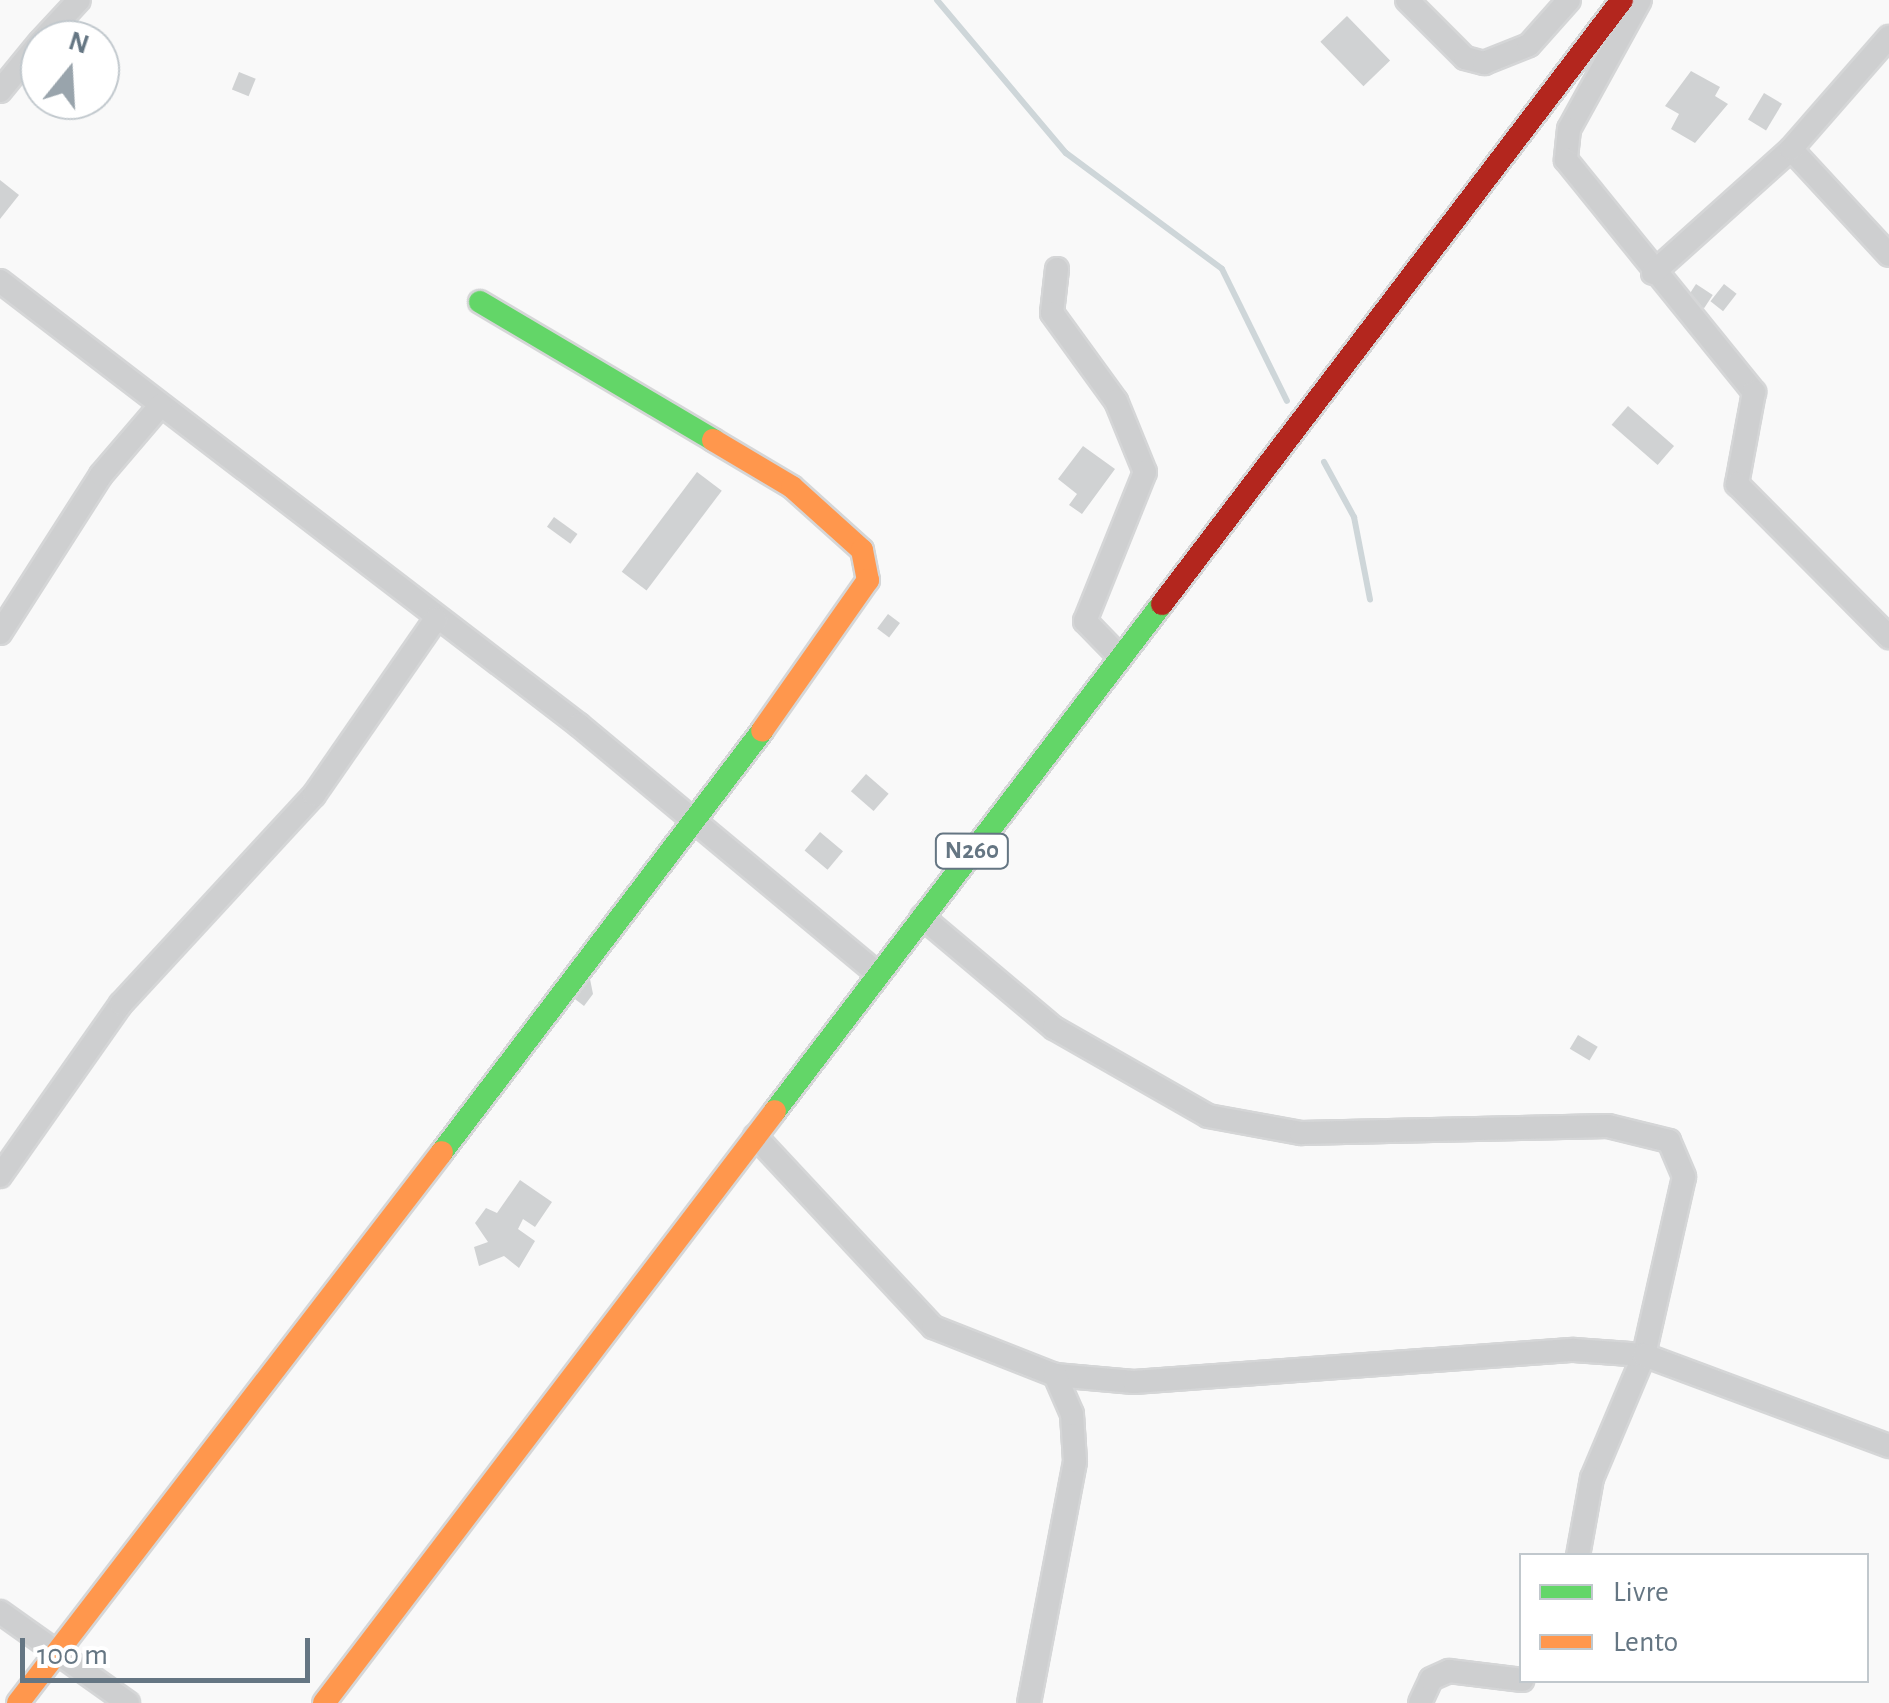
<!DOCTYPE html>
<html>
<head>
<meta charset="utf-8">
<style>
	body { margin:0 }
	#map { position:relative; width:1889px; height:1703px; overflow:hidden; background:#f9f9f9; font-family:"Alegreya Sans",sans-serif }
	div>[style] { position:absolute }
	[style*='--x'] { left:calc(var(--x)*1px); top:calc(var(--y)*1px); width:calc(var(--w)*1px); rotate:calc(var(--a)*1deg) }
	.stream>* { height:6px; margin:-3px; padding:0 3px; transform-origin:3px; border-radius:3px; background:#ced6d9 }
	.building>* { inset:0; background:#d0d2d3; transform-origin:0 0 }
	.roads { filter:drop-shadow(2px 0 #d5d6d7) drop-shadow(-2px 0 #d5d6d7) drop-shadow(0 2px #d5d6d7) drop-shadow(0 -2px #d5d6d7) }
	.street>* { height:22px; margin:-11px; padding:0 11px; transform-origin:11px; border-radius:11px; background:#cecfd0 }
	.fast>* { height:22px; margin:-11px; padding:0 11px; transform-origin:11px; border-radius:11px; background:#63d668 }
	.slow>* { height:22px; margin:-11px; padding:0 11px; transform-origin:11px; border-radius:11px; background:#ff974d }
	.jam>* { height:22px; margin:-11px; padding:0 11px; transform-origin:11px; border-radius:11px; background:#b3261e }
	span { translate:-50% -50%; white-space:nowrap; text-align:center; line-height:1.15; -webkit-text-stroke:10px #fff; paint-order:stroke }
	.shield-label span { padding:2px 8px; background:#fff; border:2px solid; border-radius:8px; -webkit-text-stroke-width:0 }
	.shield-label { font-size:25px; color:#657683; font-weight:700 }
	.legend { position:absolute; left:1519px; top:1553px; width:350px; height:130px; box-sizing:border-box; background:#fff; border:2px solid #c1c8cd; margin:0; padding:12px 18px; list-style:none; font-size:30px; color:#657683 }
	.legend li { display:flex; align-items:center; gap:20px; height:50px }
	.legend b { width:50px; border:2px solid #c1c8cd }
	.north { position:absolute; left:20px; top:20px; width:100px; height:100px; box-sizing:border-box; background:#fff; border:2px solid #c1c8cd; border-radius:50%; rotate:18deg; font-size:28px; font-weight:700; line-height:40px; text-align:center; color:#657683 }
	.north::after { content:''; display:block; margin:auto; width:35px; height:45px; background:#99a4ac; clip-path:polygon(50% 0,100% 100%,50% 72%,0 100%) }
	.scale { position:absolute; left:20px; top:1638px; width:290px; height:45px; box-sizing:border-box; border:5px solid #657683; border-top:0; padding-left:12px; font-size:30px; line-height:35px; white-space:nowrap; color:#657683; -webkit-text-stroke:8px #fff; paint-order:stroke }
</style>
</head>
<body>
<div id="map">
	<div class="stream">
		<div style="--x:937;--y:0;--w:200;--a:49.9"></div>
		<div style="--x:1066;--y:153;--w:194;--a:36.6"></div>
		<div style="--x:1222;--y:269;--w:147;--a:63.8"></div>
		<div style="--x:1324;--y:462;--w:63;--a:61.4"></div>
		<div style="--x:1354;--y:517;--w:84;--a:79"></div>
	</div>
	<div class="building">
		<div style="left:1347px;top:16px;width:62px;height:37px;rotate:46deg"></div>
		<div style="clip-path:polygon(1691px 71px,1720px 87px,1715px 96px,1728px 104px,1695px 143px,1671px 129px,1679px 114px,1665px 106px)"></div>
		<div style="left:239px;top:72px;width:18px;height:19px;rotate:22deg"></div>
		<div style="left:1764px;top:93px;width:21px;height:31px;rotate:31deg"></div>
		<div style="clip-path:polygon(0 180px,19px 195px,0 219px)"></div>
		<div style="left:1696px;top:284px;width:20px;height:16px;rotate:33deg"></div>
		<div style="left:1724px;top:284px;width:16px;height:22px;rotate:38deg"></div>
		<div style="left:1628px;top:406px;width:61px;height:25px;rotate:41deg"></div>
		<div style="clip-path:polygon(1083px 446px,1115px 469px,1082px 514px,1069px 505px,1077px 494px,1058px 479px)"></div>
		<div style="left:697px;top:472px;width:31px;height:125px;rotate:37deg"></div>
		<div style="left:554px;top:517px;width:29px;height:12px;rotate:36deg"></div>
		<div style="left:888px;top:614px;width:15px;height:18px;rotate:37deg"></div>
		<div style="left:866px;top:774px;width:30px;height:23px;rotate:41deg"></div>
		<div style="left:820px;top:832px;width:30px;height:24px;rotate:40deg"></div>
		<div style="clip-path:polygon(589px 974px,593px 994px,584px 1006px,571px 996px)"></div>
		<div style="left:1578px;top:1035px;width:23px;height:16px;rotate:31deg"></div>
		<div style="clip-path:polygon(520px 1180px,552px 1202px,535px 1227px,523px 1219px,518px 1229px,535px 1241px,519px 1268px,504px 1256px,479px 1266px,474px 1247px,488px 1242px,475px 1223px,486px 1208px,497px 1213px)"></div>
	</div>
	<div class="roads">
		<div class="street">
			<div style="--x:1407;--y:0;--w:82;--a:45"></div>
			<div style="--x:1465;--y:58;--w:20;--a:15"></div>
			<div style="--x:1484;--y:63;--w:48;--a:-21.8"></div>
			<div style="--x:1529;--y:45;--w:60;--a:-48.4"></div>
			<div style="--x:1640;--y:0;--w:147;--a:118.8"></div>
			<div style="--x:1569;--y:129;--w:31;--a:96"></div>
			<div style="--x:1566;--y:160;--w:299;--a:51"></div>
			<div style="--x:1754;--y:392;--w:94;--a:100.5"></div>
			<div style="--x:1737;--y:484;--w:216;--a:45.2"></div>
			<div style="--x:42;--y:40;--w:54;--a:-47.2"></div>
			<div style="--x:0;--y:91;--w:63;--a:-50.8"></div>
			<div style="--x:1791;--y:149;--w:144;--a:47.2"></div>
			<div style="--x:1057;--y:269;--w:44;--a:96.5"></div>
			<div style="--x:1052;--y:313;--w:109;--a:54"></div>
			<div style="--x:1116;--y:401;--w:77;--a:67.8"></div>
			<div style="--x:1145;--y:472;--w:161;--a:111.9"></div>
			<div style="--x:1085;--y:621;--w:50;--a:45.8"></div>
			<div style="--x:1653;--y:273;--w:186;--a:-41.9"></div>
			<div style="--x:1791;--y:149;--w:149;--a:-48.8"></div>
			<div style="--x:0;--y:281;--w:730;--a:37.48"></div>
			<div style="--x:579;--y:725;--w:389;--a:39.8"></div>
			<div style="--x:0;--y:633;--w:188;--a:-57.4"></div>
			<div style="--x:101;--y:475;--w:91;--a:-49.5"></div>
			<div style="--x:922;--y:917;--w:172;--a:40.1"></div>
			<div style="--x:1054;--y:1028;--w:177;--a:29.7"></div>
			<div style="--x:1208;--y:1116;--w:95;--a:10.4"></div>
			<div style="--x:1301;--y:1133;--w:307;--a:-1.3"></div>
			<div style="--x:1608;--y:1126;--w:63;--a:13.8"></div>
			<div style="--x:1669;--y:1141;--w:39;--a:67"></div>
			<div style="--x:1684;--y:1177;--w:182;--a:102.7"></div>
			<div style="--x:1644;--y:1355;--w:134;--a:112.9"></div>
			<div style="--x:1592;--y:1478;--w:79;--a:100.2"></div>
			<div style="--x:755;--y:1136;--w:261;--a:47"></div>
			<div style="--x:933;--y:1327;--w:131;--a:21.5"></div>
			<div style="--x:1055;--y:1375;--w:79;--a:5.1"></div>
			<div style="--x:1134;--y:1382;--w:441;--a:-4.2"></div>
			<div style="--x:1574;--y:1350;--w:70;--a:4.1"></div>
			<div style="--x:1644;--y:1355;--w:261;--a:20.4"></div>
			<div style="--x:0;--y:1176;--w:210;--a:-54.9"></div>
			<div style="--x:121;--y:1004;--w:284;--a:-47.3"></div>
			<div style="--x:314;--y:795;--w:214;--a:-55.3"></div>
			<div style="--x:0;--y:1612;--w:157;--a:35.4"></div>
			<div style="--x:1029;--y:1703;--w:246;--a:-79.2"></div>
			<div style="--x:1075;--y:1461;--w:47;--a:-93.7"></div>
			<div style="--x:1072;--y:1414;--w:43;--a:-113.6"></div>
			<div style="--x:1420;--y:1703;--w:26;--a:-65"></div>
			<div style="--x:1431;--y:1679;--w:20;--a:-24"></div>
			<div style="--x:1449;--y:1671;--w:74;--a:7"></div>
		</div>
		<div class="fast">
			<div style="--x:480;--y:302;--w:271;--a:30.6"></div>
			<div style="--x:775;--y:1111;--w:638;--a:-52.65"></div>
			<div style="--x:442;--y:1152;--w:529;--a:-52.76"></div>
		</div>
		<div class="slow">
			<div style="--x:713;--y:440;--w:92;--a:30.7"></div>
			<div style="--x:792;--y:487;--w:94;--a:42"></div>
			<div style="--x:862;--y:550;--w:31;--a:79"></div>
			<div style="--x:868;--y:580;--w:184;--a:125.1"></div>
			<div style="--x:18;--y:1703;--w:695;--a:-52.42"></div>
			<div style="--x:324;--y:1703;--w:744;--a:-52.7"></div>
		</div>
		<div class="jam">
			<div style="--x:1162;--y:604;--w:759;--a:-52.71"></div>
		</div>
	</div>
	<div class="shield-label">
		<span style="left:972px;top:851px">N260</span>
	</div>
	<ul class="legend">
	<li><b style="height:12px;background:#63d668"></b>Livre</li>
	<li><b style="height:12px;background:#ff974d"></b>Lento</li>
	</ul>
	<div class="north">N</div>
	<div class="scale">100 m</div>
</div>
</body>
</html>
